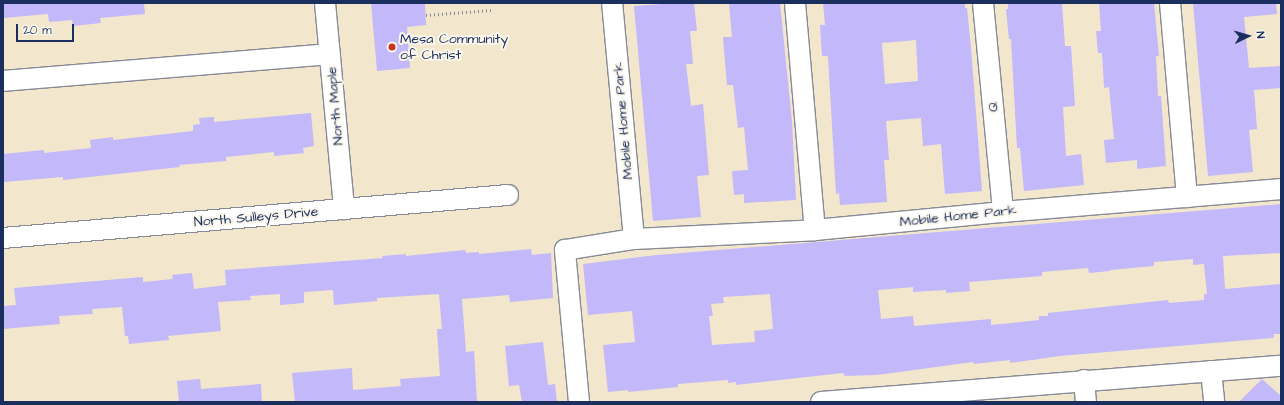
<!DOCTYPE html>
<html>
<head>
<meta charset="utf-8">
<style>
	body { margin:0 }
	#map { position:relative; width:1284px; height:405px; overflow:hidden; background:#f2e6cc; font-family:"Architects Daughter",sans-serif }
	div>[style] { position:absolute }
	.building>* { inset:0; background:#c2b8fa }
	.path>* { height:2.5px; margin-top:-1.25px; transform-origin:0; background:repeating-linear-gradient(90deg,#868a95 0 1px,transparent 0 4px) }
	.roads { filter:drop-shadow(1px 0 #868a95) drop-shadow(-1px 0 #868a95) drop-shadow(0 1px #868a95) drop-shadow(0 -1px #868a95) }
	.minor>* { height:20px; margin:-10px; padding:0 10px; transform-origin:10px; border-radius:10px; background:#fff }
	.dots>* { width:11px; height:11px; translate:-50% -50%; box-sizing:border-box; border:2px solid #fbf7ec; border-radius:50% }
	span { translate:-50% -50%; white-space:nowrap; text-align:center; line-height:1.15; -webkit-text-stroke:4px #fbf7ec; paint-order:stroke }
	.poi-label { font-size:14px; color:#1b2f5e }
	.left { translate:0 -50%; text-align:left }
	.street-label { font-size:14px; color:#1b2f5e }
	.frame { position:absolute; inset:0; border:4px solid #1b2f5e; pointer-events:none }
	.north { position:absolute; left:1228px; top:16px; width:40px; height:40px; -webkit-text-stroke:3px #fbf7ec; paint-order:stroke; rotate:85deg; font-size:11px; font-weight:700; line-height:16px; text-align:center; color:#1b2f5e }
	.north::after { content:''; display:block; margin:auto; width:14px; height:18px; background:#1b2f5e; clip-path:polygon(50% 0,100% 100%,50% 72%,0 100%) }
	.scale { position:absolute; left:16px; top:24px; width:58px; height:18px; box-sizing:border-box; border:2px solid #1b2f5e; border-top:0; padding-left:5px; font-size:12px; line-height:14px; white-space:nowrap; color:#1b2f5e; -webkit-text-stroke:3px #fbf7ec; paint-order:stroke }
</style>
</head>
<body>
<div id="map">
	<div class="building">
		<div style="clip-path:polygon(3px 3px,144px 3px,145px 14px,100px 18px,101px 23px,73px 26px,72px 20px,49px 22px,48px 14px,3px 18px)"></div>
		<div style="clip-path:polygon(371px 3px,425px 4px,426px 25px,407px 27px,410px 68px,377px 71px)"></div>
		<div style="clip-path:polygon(675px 3px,694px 3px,697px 31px,690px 31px,693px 64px,686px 64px,691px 106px,703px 104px,709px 175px,697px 176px,701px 217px,653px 221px,634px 6px)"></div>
		<div style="clip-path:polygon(729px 3px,780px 3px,792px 122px,796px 200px,744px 203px,744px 194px,734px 195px,732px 171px,748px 170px,744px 127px,738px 128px,733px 85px,727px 85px,723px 37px,732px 37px)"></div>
		<div style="clip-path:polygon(evenodd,823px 3px,965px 3px,965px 8px,967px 8px,971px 48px,982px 191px,945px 194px,941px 144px,923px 146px,921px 118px,886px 121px,889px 160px,884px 160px,887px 202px,840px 205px,839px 193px,836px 194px,828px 56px,822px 56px,820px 25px,825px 25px,823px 3px,916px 40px,918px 81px,885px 84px,882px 43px,916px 40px)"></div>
		<div style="clip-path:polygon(1008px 3px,1062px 3px,1065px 46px,1071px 46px,1075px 106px,1063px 107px,1066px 156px,1081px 154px,1084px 185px,1024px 191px,1020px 148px,1017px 148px,1011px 39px,1009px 39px,1006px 9px,1008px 9px)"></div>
		<div style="clip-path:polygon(1099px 3px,1154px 3px,1159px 56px,1156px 56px,1158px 96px,1161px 96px,1166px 166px,1137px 169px,1137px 160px,1106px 163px,1104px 140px,1114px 139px,1109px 87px,1104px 88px,1102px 53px,1098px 53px,1096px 31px,1101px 31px)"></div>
		<div style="clip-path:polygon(1193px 3px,1276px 3px,1277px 14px,1244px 17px,1249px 68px,1281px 66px,1281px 88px,1254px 90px,1257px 129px,1249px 130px,1253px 172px,1208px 176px)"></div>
		<div style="clip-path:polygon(311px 113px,314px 146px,303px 148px,304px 153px,274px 156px,274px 152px,226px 157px,226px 161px,179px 165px,180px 167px,63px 180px,63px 177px,3px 182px,3px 154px,44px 150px,44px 153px,91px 148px,90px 140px,113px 137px,113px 140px,193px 131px,193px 125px,200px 124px,199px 118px,214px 117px,214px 122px)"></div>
		<div style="clip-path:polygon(evenodd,1281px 204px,1281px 253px,1223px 256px,1225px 289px,1280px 284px,1281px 334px,1274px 334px,1274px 337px,1272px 338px,1060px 356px,1010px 363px,1010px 360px,974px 364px,973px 362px,877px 375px,845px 376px,843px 373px,736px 385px,736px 382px,728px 383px,728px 380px,678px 384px,678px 387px,628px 392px,628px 390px,608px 392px,603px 345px,635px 342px,632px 311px,588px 315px,583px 264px,657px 255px,1281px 204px,1193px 259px,1193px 265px,1204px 264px,1207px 294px,1204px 294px,1204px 300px,1169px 303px,1168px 300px,1048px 313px,1048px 316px,1039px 316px,1039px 320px,991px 325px,991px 319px,914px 326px,913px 316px,881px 319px,878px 290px,913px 287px,913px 292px,946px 290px,946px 293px,970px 291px,969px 282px,1042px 276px,1042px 272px,1088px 268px,1089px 273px,1110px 271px,1110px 270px,1154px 266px,1154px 262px,1193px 259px,1281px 204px,770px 294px,773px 329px,754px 331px,755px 342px,712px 345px,709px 316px,713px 316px,711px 304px,724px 303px,723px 297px,770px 294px)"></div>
		<div style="clip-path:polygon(531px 249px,532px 255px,551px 253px,553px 298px,510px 302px,509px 295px,462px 299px,466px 352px,474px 351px,477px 402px,295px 402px,292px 373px,352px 368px,353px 390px,401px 386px,400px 379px,440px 376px,437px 329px,442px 329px,439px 294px,377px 298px,377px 301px,334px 305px,333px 290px,304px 292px,304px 303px,280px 305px,280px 294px,250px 296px,251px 300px,218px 302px,221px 331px,168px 336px,169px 340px,129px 344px,128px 336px,125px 336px,122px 307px,92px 309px,93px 314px,59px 316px,60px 324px,3px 329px,3px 306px,16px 305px,14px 288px,143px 277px,143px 282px,173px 279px,172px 275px,192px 273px,194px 289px,226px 285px,225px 270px,383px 258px,382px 256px,406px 254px,406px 256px,465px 250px,466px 253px,479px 252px,479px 254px)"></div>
		<div style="clip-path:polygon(543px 342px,548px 385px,555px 384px,557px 402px,522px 402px,519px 385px,509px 386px,505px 346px)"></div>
		<div style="clip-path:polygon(200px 379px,201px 389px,261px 384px,262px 402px,179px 402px,177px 381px)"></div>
		<div style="clip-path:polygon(1262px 379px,1281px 396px,1281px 402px,1239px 402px)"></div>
	</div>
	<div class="path">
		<div style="left:426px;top:15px;width:66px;rotate:-4.3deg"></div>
	</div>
	<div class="roads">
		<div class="minor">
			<div style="left:325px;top:3px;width:207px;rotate:84.7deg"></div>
			<div style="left:795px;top:3px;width:228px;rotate:85deg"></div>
			<div style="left:983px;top:3px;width:210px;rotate:84.5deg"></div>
			<div style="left:1170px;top:3px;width:195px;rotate:85deg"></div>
			<div style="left:3px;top:81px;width:328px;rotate:-4.7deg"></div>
			<div style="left:3px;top:238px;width:507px;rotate:-4.87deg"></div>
			<div style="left:634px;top:239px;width:181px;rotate:-2.8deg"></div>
			<div style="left:815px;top:230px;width:189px;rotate:-5.5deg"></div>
			<div style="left:1003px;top:212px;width:279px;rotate:-4.7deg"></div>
			<div style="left:1211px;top:371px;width:31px;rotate:84deg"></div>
			<div style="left:1084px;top:380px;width:22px;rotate:85deg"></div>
			<div style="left:579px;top:402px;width:153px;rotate:-95.3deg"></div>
			<div style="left:565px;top:250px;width:70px;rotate:-9.1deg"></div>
			<div style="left:634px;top:239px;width:237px;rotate:-95.3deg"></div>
			<div style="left:821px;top:402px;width:461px;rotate:-4.5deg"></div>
		</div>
	</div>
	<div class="dots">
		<div style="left:392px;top:47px;background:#c8321e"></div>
	</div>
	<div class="poi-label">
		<span class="left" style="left:400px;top:47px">Mesa Community<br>of Christ</span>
	</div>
	<div class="street-label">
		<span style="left:335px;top:106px;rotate:-95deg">North Maple</span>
		<span style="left:993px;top:107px;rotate:-96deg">Q</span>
		<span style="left:623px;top:121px;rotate:-95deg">Mobile Home Park</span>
		<span style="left:958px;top:216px;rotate:-6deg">Mobile Home Park</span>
		<span style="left:256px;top:217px;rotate:-5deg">North Sulleys Drive</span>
	</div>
	<div class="frame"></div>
	<div class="north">N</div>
	<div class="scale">20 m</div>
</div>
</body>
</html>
